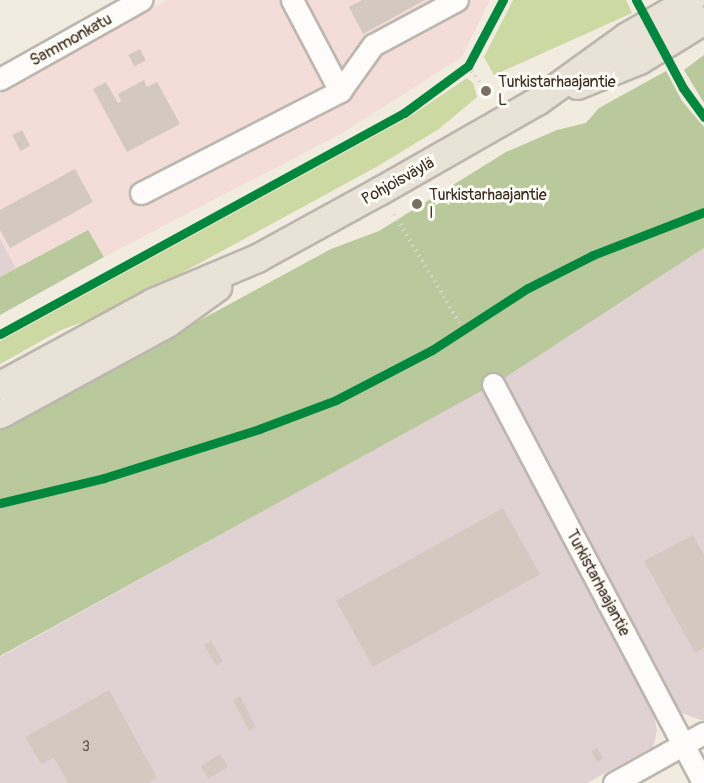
<!DOCTYPE html>
<html>
<head>
<meta charset="utf-8">
<style>
	body { margin:0 }
	#map { position:relative; width:704px; height:783px; overflow:hidden; background:#f1ebe0; font-family:Pangolin,sans-serif }
	div>[style] { position:absolute }
	.built>* { inset:0; background:#f4dcd9 }
	.industrial>* { inset:0; background:#e0d2d3 }
	.green>* { inset:0; background:#cdd9a2 }
	.forest>* { inset:0; background:#b9c99b }
	.building>* { inset:0; background:#d4c9c0; transform-origin:0 0 }
	.path>* { height:4px; margin-top:-2px; transform-origin:0; background:repeating-linear-gradient(90deg,#d7d5d2 0 1.5px,transparent 0 6px) }
	.roads { filter:drop-shadow(2px 0 #bcb6ae) drop-shadow(-2px 0 #bcb6ae) drop-shadow(0 2px #bcb6ae) drop-shadow(0 -2px #bcb6ae) }
	.minor>* { height:21px; margin:-10.5px; padding:0 10.5px; transform-origin:10.5px; border-radius:10.5px; background:#fdfcfa }
	.major>* { height:27px; margin:-13.5px; padding:0 13.5px; transform-origin:13.5px; border-radius:13.5px; background:#e8e2d7 }
	.cycleway>* { height:9px; margin:-4.5px; padding:0 4.5px; transform-origin:4.5px; border-radius:4.5px; background:#00873e }
	.dots>* { width:16px; height:16px; translate:-50% -50%; box-sizing:border-box; border:3px solid #fdfcf7; border-radius:50% }
	span { translate:-50% -50%; white-space:nowrap; text-align:center; line-height:1.15; -webkit-text-stroke:6px #fdfcf7; paint-order:stroke }
	.number-label { font-size:14px; color:#615246 }
	.number-label span { -webkit-text-stroke-width:0 }
	.street-label { font-size:16px; color:#3b2a1e }
	.poi-label { font-size:16px; color:#3b2a1e }
	.left { translate:0 -50%; text-align:left }
</style>
</head>
<body>
<div id="map">
	<div class="built">
		<div style="clip-path:polygon(168px 0,490px 0,462px 57px,344px 132px,104px 257px,87px 230px,16px 268px,0 239px,0 94px)"></div>
	</div>
	<div class="industrial">
		<div style="clip-path:polygon(0 239px,16px 268px,0 277px)"></div>
		<div style="clip-path:polygon(704px 248px,704px 721px,676px 711px,503px 379px)"></div>
		<div style="clip-path:polygon(483px 389px,654px 715px,657px 731px,653px 747px,587px 783px,0 783px,0 657px)"></div>
	</div>
	<div class="green">
		<div style="clip-path:polygon(513px 0,626px 0,632px 13px,494px 75px,484px 57px)"></div>
		<div style="clip-path:polygon(467px 78px,473px 83px,477px 97px,439px 129px,378px 166px,108px 313px,61px 330px,0 364px,0 341px,409px 117px)"></div>
	</div>
	<div class="forest">
		<div style="clip-path:polygon(704px 55px,704px 103px,684px 70px)"></div>
		<div style="clip-path:polygon(666px 71px,682px 101px,704px 127px,704px 248px,503px 379px,0 656px,0 429px,331px 249px,379px 231px,506px 152px,557px 130px,586px 123px,599px 108px)"></div>
		<div style="clip-path:polygon(88px 230px,104px 257px,0 315px,0 277px)"></div>
	</div>
	<div class="building">
		<div style="clip-path:polygon(362px 0,425px 0,363px 34px,349px 7px)"></div>
		<div style="left:140px;top:49px;width:13px;height:13px;rotate:63deg"></div>
		<div style="clip-path:polygon(144px 80px,147px 87px,157px 82px,180px 124px,127px 152px,93px 89px,106px 82px,118px 103px,121px 101px,118px 94px)"></div>
		<div style="left:22px;top:130px;width:18px;height:11px;rotate:63deg"></div>
		<div style="clip-path:polygon(75px 169px,93px 202px,10px 248px,0 230px,0 210px)"></div>
		<div style="left:503px;top:508px;width:76px;height:191px;rotate:61deg"></div>
		<div style="clip-path:polygon(693px 535px,704px 555px,704px 648px,695px 653px,644px 561px)"></div>
		<div style="left:211px;top:641px;width:24px;height:8px;rotate:60deg"></div>
		<div style="clip-path:polygon(109px 690px,157px 778px,148px 783px,68px 783px,54px 758px,41px 764px,25px 737px)"></div>
		<div style="left:240px;top:696px;width:35px;height:8px;rotate:63deg"></div>
		<div style="left:597px;top:748px;width:12px;height:7px;rotate:59deg"></div>
		<div style="left:220px;top:754px;width:15px;height:23px;rotate:58deg"></div>
	</div>
	<div class="path">
		<div style="left:468px;top:66px;width:31px;rotate:54deg"></div>
		<div style="left:394px;top:214px;width:134px;rotate:59deg"></div>
	</div>
	<div class="roads">
		<div class="minor">
			<div style="left:0;top:79px;width:162px;rotate:-29.3deg"></div>
			<div style="left:340px;top:91px;width:57px;rotate:-54.3deg"></div>
			<div style="left:373px;top:45px;width:95px;rotate:-28.2deg"></div>
			<div style="left:141px;top:193px;width:224px;rotate:-27.1deg"></div>
			<div style="left:340px;top:91px;width:103px;rotate:-117.8deg"></div>
			<div style="left:493px;top:384px;width:451px;rotate:62.2deg"></div>
			<div style="left:614px;top:783px;width:103px;rotate:-29.1deg"></div>
		</div>
		<div class="major">
			<div style="left:577px;top:85px;width:67px;rotate:-22deg"></div>
			<div style="left:639px;top:60px;width:76px;rotate:-31.6deg"></div>
			<div style="left:0;top:385px;width:174px;rotate:-28.5deg"></div>
			<div style="left:153px;top:302px;width:113px;rotate:-22.9deg"></div>
			<div style="left:257px;top:258px;width:139px;rotate:-28.8deg"></div>
			<div style="left:379px;top:191px;width:182px;rotate:-29.7deg"></div>
			<div style="left:537px;top:101px;width:111px;rotate:-35.8deg"></div>
			<div style="left:627px;top:36px;width:73px;rotate:-29.7deg"></div>
			<div style="left:0;top:414px;width:190px;rotate:-28.6deg"></div>
			<div style="left:167px;top:323px;width:62px;rotate:-35.8deg"></div>
		</div>
	</div>
	<div class="cycleway">
		<div style="left:636px;top:0;width:100px;rotate:61.9deg"></div>
		<div style="left:683px;top:88px;width:36px;rotate:54deg"></div>
		<div style="left:0;top:334px;width:460px;rotate:-28.7deg"></div>
		<div style="left:404px;top:113px;width:79px;rotate:-36.3deg"></div>
		<div style="left:468px;top:66px;width:75px;rotate:-62.1deg"></div>
		<div style="left:0;top:503px;width:107px;rotate:-13.5deg"></div>
		<div style="left:104px;top:478px;width:163px;rotate:-17.5deg"></div>
		<div style="left:259px;top:429px;width:82px;rotate:-20.6deg"></div>
		<div style="left:336px;top:400px;width:108px;rotate:-27.5deg"></div>
		<div style="left:432px;top:350px;width:114px;rotate:-32.9deg"></div>
		<div style="left:528px;top:288px;width:73px;rotate:-26.9deg"></div>
		<div style="left:593px;top:255px;width:119px;rotate:-21.2deg"></div>
	</div>
	<div class="dots">
		<div style="left:486px;top:91px;background:#7b6e62"></div>
		<div style="left:417px;top:204px;background:#7b6e62"></div>
	</div>
	<div class="number-label">
		<span style="left:86px;top:747px">3</span>
	</div>
	<div class="street-label">
		<span style="left:71px;top:40px;rotate:-29deg">Sammonkatu</span>
		<span style="left:398px;top:181px;rotate:-29deg">Pohjoisväylä</span>
		<span style="left:598px;top:583px;rotate:62deg">Turkistarhaajantie</span>
	</div>
	<div class="poi-label">
		<span class="left" style="left:498px;top:91px">Turkistarhaajantie<br>L</span>
		<span class="left" style="left:429px;top:204px">Turkistarhaajantie<br>I</span>
	</div>
</div>
</body>
</html>
